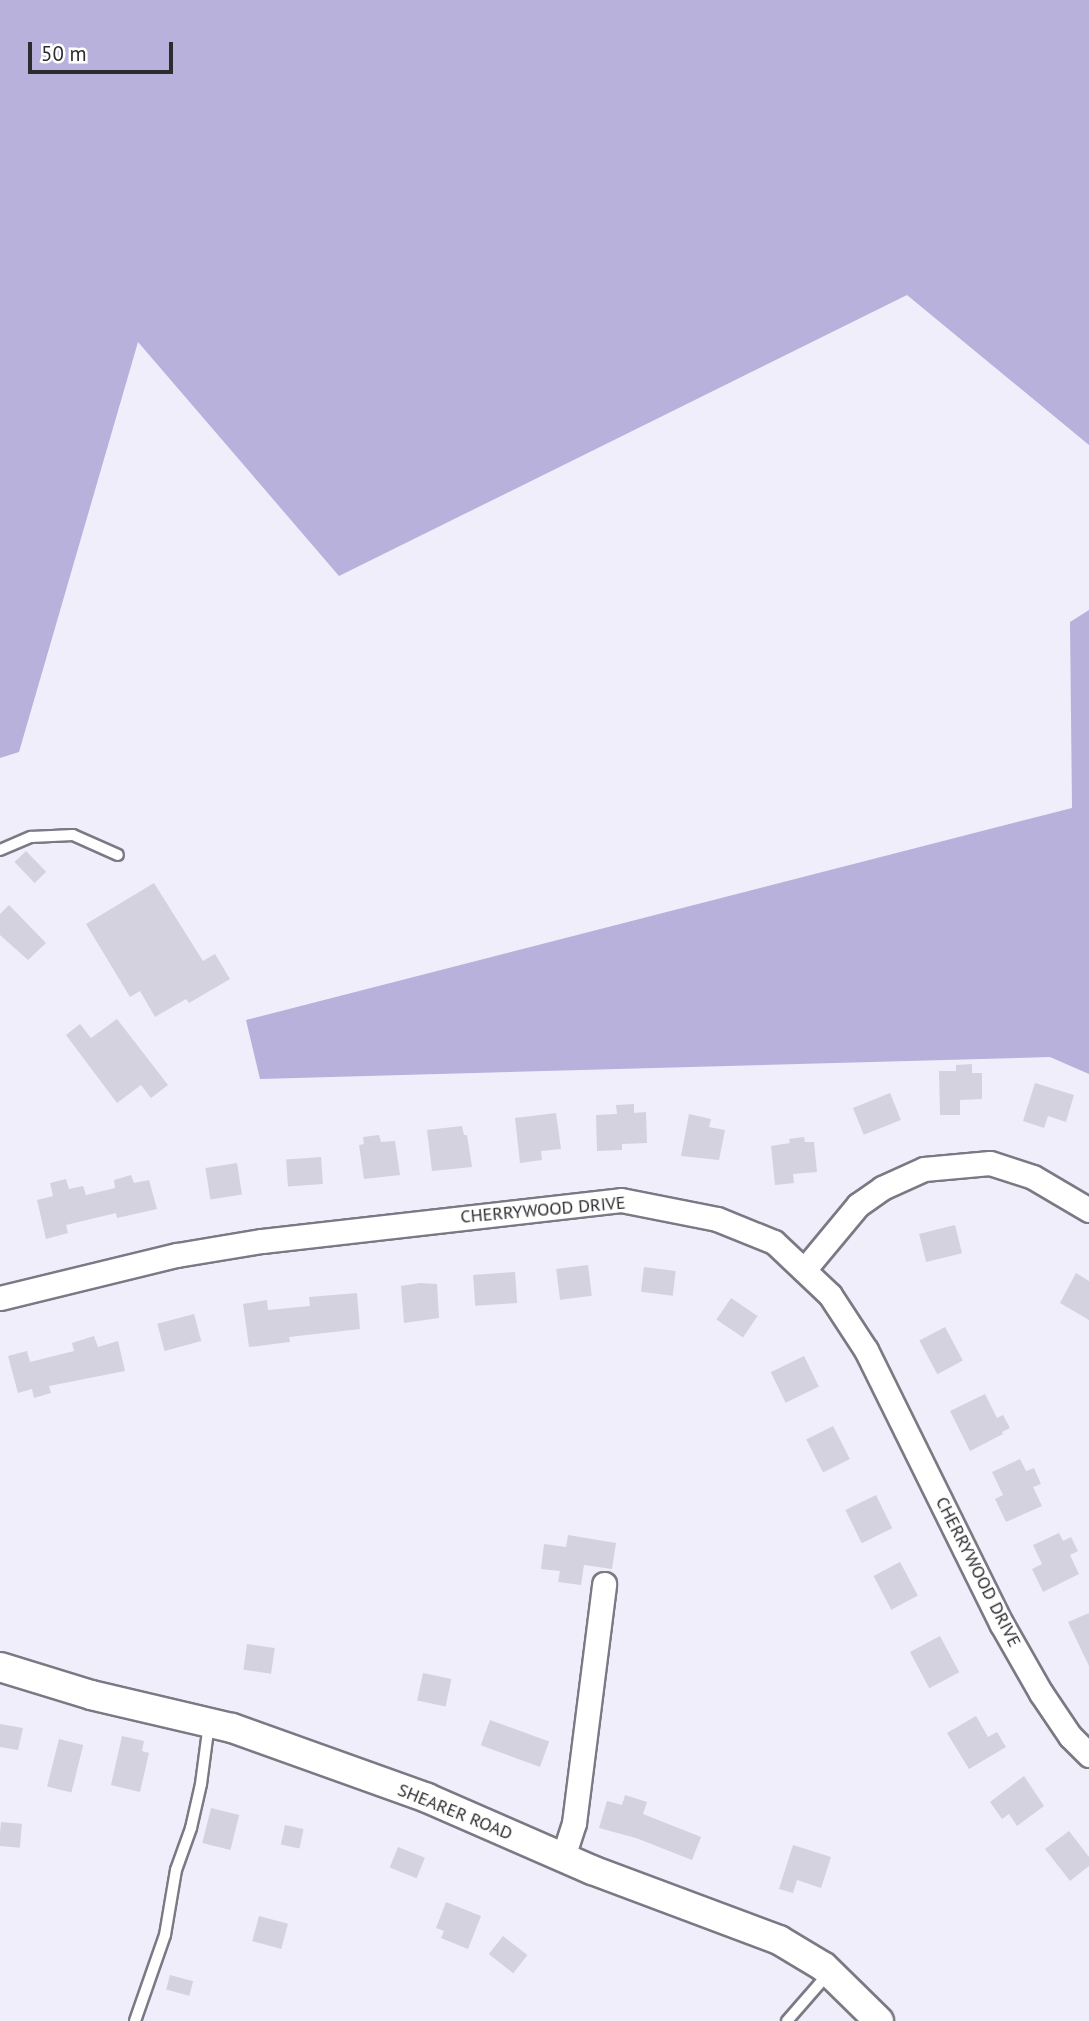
<!DOCTYPE html>
<html>
<head>
<meta charset="utf-8">
<style>
	body { margin:0 }
	#map { position:relative; width:1089px; height:2021px; overflow:hidden; background:#f0eefb; font-family:"PT Sans",sans-serif }
	div>[style] { position:absolute }
	.forest>* { inset:0; background:#b7b1db }
	.building>* { inset:0; background:#d3d2de; transform-origin:0 0 }
	.roads { filter:drop-shadow(2px 0 #7b7984) drop-shadow(-2px 0 #7b7984) drop-shadow(0 2px #7b7984) drop-shadow(0 -2px #7b7984) }
	.service>* { height:10px; margin:-5px; padding:0 5px; transform-origin:5px; border-radius:5px; background:#fff }
	.minor>* { height:23px; margin:-11.5px; padding:0 11.5px; transform-origin:11.5px; border-radius:11.5px; background:#fff }
	.tertiary>* { height:28px; margin:-14px; padding:0 14px; transform-origin:14px; border-radius:14px; background:#fff }
	span { translate:-50% -50%; white-space:nowrap; text-align:center; line-height:1.15; -webkit-text-stroke:5px #fff; paint-order:stroke }
	.street-label { font-size:18px; color:#2c2c30 }
	.scale { position:absolute; left:28px; top:42px; width:145px; height:32px; box-sizing:border-box; border:4px solid #2c2c30; border-top:0; padding-left:9px; font-size:21px; line-height:24px; white-space:nowrap; color:#2c2c30; -webkit-text-stroke:5px #fff; paint-order:stroke }
</style>
</head>
<body>
<div id="map">
	<div class="forest">
		<div style="clip-path:polygon(0 0,1089px 0,1089px 445px,907px 295px,339px 576px,138px 342px,19px 752px,0 758px)"></div>
		<div style="clip-path:polygon(1089px 610px,1089px 1074px,1050px 1057px,260px 1079px,246px 1020px,1072px 808px,1070px 622px)"></div>
	</div>
	<div class="building">
		<div style="left:26px;top:851px;width:29px;height:16px;rotate:46deg"></div>
		<div style="clip-path:polygon(154px 883px,203px 961px,215px 954px,230px 979px,189px 1003px,186px 999px,155px 1017px,140px 991px,130px 997px,86px 924px)"></div>
		<div style="clip-path:polygon(9px 905px,46px 943px,28px 960px,0 935px,0 914px)"></div>
		<div style="clip-path:polygon(117px 1019px,168px 1085px,151px 1098px,141px 1085px,117px 1103px,66px 1035px,80px 1024px,91px 1038px)"></div>
		<div style="clip-path:polygon(972px 1064px,972px 1073px,982px 1073px,982px 1099px,960px 1100px,960px 1115px,940px 1115px,939px 1071px,956px 1071px,956px 1065px)"></div>
		<div style="clip-path:polygon(1035px 1083px,1074px 1095px,1066px 1122px,1048px 1116px,1044px 1128px,1023px 1121px)"></div>
		<div style="left:890px;top:1093px;width:29px;height:40px;rotate:68deg"></div>
		<div style="clip-path:polygon(634px 1104px,634px 1113px,646px 1112px,647px 1143px,622px 1144px,622px 1150px,597px 1151px,596px 1115px,617px 1114px,616px 1105px)"></div>
		<div style="clip-path:polygon(556px 1113px,561px 1149px,541px 1151px,542px 1160px,520px 1163px,515px 1118px)"></div>
		<div style="clip-path:polygon(689px 1114px,711px 1119px,709px 1127px,725px 1130px,719px 1160px,681px 1156px)"></div>
		<div style="clip-path:polygon(462px 1126px,464px 1135px,467px 1135px,472px 1167px,432px 1171px,427px 1130px)"></div>
		<div style="clip-path:polygon(379px 1135px,381px 1142px,395px 1141px,400px 1175px,364px 1179px,359px 1145px,364px 1144px,363px 1137px)"></div>
		<div style="clip-path:polygon(804px 1137px,805px 1142px,814px 1142px,817px 1172px,793px 1174px,794px 1183px,775px 1185px,771px 1146px,790px 1143px,789px 1139px)"></div>
		<div style="left:321px;top:1157px;width:27px;height:35px;rotate:86deg"></div>
		<div style="left:237px;top:1163px;width:32px;height:32px;rotate:81deg"></div>
		<div style="clip-path:polygon(131px 1175px,134px 1183px,149px 1180px,157px 1209px,117px 1218px,116px 1213px,66px 1225px,68px 1233px,46px 1239px,37px 1200px,53px 1196px,50px 1183px,66px 1179px,69px 1189px,83px 1186px,86px 1195px,115px 1188px,114px 1180px)"></div>
		<div style="left:955px;top:1225px;width:29px;height:37px;rotate:76deg"></div>
		<div style="left:588px;top:1265px;width:31px;height:32px;rotate:83deg"></div>
		<div style="left:644px;top:1267px;width:32px;height:25px;rotate:7deg"></div>
		<div style="left:515px;top:1272px;width:31px;height:42px;rotate:86deg"></div>
		<div style="clip-path:polygon(1076px 1273px,1089px 1281px,1089px 1320px,1060px 1303px)"></div>
		<div style="clip-path:polygon(420px 1283px,437px 1284px,439px 1318px,404px 1323px,401px 1286px)"></div>
		<div style="clip-path:polygon(357px 1293px,360px 1329px,289px 1337px,290px 1342px,249px 1347px,243px 1304px,267px 1300px,268px 1310px,310px 1306px,309px 1297px)"></div>
		<div style="left:731px;top:1298px;width:32px;height:26px;rotate:34deg"></div>
		<div style="left:194px;top:1314px;width:28px;height:38px;rotate:75deg"></div>
		<div style="left:945px;top:1327px;width:38px;height:29px;rotate:62deg"></div>
		<div style="clip-path:polygon(94px 1336px,98px 1347px,118px 1341px,125px 1371px,49px 1386px,51px 1393px,34px 1398px,32px 1389px,18px 1393px,8px 1356px,27px 1351px,30px 1362px,74px 1351px,72px 1343px)"></div>
		<div style="left:804px;top:1356px;width:34px;height:37px;rotate:64deg"></div>
		<div style="clip-path:polygon(985px 1394px,997px 1418px,1003px 1415px,1010px 1428px,1002px 1432px,1003px 1434px,970px 1451px,950px 1411px)"></div>
		<div style="left:833px;top:1426px;width:37px;height:30px;rotate:63deg"></div>
		<div style="clip-path:polygon(1020px 1459px,1026px 1471px,1034px 1468px,1041px 1484px,1033px 1487px,1042px 1506px,1006px 1522px,995px 1499px,1003px 1495px,992px 1472px)"></div>
		<div style="left:876px;top:1495px;width:37px;height:34px;rotate:64deg"></div>
		<div style="clip-path:polygon(1059px 1533px,1063px 1541px,1071px 1537px,1078px 1551px,1070px 1555px,1079px 1574px,1043px 1592px,1032px 1569px,1042px 1564px,1033px 1545px)"></div>
		<div style="clip-path:polygon(568px 1535px,616px 1543px,612px 1569px,584px 1565px,581px 1585px,558px 1582px,560px 1571px,541px 1569px,544px 1544px,566px 1547px)"></div>
		<div style="left:900px;top:1562px;width:38px;height:30px;rotate:62deg"></div>
		<div style="clip-path:polygon(1089px 1613px,1089px 1666px,1068px 1622px)"></div>
		<div style="left:940px;top:1636px;width:41px;height:34px;rotate:62deg"></div>
		<div style="left:247px;top:1644px;width:28px;height:26px;rotate:8deg"></div>
		<div style="left:423px;top:1673px;width:29px;height:28px;rotate:12deg"></div>
		<div style="clip-path:polygon(976px 1716px,988px 1737px,997px 1732px,1006px 1747px,969px 1769px,947px 1733px)"></div>
		<div style="left:490px;top:1720px;width:63px;height:27px;rotate:20deg"></div>
		<div style="clip-path:polygon(0 1724px,23px 1728px,18px 1750px,0 1747px)"></div>
		<div style="clip-path:polygon(122px 1736px,144px 1741px,142px 1751px,149px 1753px,140px 1792px,111px 1785px)"></div>
		<div style="left:59px;top:1739px;width:25px;height:49px;rotate:14deg"></div>
		<div style="clip-path:polygon(1024px 1776px,1044px 1806px,1017px 1826px,1009px 1814px,1002px 1819px,990px 1802px)"></div>
		<div style="clip-path:polygon(625px 1795px,647px 1802px,643px 1814px,701px 1837px,692px 1860px,636px 1838px,599px 1828px,607px 1801px,622px 1805px)"></div>
		<div style="left:211px;top:1808px;width:29px;height:36px;rotate:14deg"></div>
		<div style="left:1px;top:1822px;width:21px;height:24px;rotate:5deg"></div>
		<div style="left:285px;top:1825px;width:19px;height:20px;rotate:12deg"></div>
		<div style="clip-path:polygon(1069px 1831px,1089px 1857px,1089px 1866px,1070px 1881px,1045px 1849px)"></div>
		<div style="clip-path:polygon(793px 1845px,831px 1857px,821px 1888px,797px 1880px,793px 1893px,779px 1889px)"></div>
		<div style="left:398px;top:1847px;width:29px;height:22px;rotate:22deg"></div>
		<div style="clip-path:polygon(446px 1902px,481px 1916px,468px 1949px,441px 1938px,444px 1931px,436px 1928px)"></div>
		<div style="left:259px;top:1916px;width:30px;height:26px;rotate:15deg"></div>
		<div style="left:503px;top:1936px;width:31px;height:23px;rotate:38deg"></div>
		<div style="left:170px;top:1975px;width:24px;height:15px;rotate:15deg"></div>
	</div>
	<div class="roads">
		<div class="service">
			<div style="left:0;top:850px;width:34px;rotate:-23deg"></div>
			<div style="left:31px;top:837px;width:42px;rotate:-2.7deg"></div>
			<div style="left:73px;top:835px;width:49px;rotate:24deg"></div>
			<div style="left:135px;top:2021px;width:91px;rotate:-70.8deg"></div>
			<div style="left:165px;top:1935px;width:66px;rotate:-80.4deg"></div>
			<div style="left:176px;top:1870px;width:45px;rotate:-70.3deg"></div>
			<div style="left:191px;top:1828px;width:45px;rotate:-77.2deg"></div>
			<div style="left:201px;top:1784px;width:62px;rotate:-82.5deg"></div>
			<div style="left:787px;top:2021px;width:62px;rotate:-48.9deg"></div>
		</div>
		<div class="minor">
			<div style="left:804px;top:1270px;width:85px;rotate:-50.3deg"></div>
			<div style="left:858px;top:1205px;width:29px;rotate:-35deg"></div>
			<div style="left:882px;top:1188px;width:46px;rotate:-24.3deg"></div>
			<div style="left:924px;top:1169px;width:66px;rotate:-5.2deg"></div>
			<div style="left:990px;top:1163px;width:45px;rotate:18deg"></div>
			<div style="left:1033px;top:1177px;width:65px;rotate:30.5deg"></div>
			<div style="left:0;top:1298px;width:182px;rotate:-13.7deg"></div>
			<div style="left:177px;top:1255px;width:86px;rotate:-9.4deg"></div>
			<div style="left:262px;top:1241px;width:361px;rotate:-6.5deg"></div>
			<div style="left:621px;top:1200px;width:98px;rotate:11.2deg"></div>
			<div style="left:717px;top:1219px;width:61px;rotate:22deg"></div>
			<div style="left:774px;top:1242px;width:77px;rotate:43.4deg"></div>
			<div style="left:830px;top:1295px;width:66px;rotate:56.8deg"></div>
			<div style="left:866px;top:1350px;width:305px;rotate:63.7deg"></div>
			<div style="left:1001px;top:1623px;width:81px;rotate:60.3deg"></div>
			<div style="left:1041px;top:1693px;width:52px;rotate:56deg"></div>
			<div style="left:1070px;top:1736px;width:27px;rotate:45deg"></div>
			<div style="left:563px;top:1857px;width:36px;rotate:-72deg"></div>
			<div style="left:574px;top:1823px;width:241px;rotate:-82.8deg"></div>
		</div>
		<div class="tertiary">
			<div style="left:0;top:1667px;width:95px;rotate:17.1deg"></div>
			<div style="left:91px;top:1695px;width:145px;rotate:13.2deg"></div>
			<div style="left:232px;top:1728px;width:207px;rotate:19.7deg"></div>
			<div style="left:427px;top:1798px;width:180px;rotate:23.6deg"></div>
			<div style="left:592px;top:1870px;width:200px;rotate:20.5deg"></div>
			<div style="left:779px;top:1940px;width:52px;rotate:31deg"></div>
			<div style="left:824px;top:1967px;width:77px;rotate:44.5deg"></div>
		</div>
	</div>
	<div class="street-label">
		<span style="left:543px;top:1210px;rotate:-5deg">CHERRYWOOD DRIVE</span>
		<span style="left:978px;top:1572px;rotate:63deg">CHERRYWOOD DRIVE</span>
		<span style="left:455px;top:1812px;rotate:22deg">SHEARER ROAD</span>
	</div>
	<div class="scale">50 m</div>
</div>
</body>
</html>
